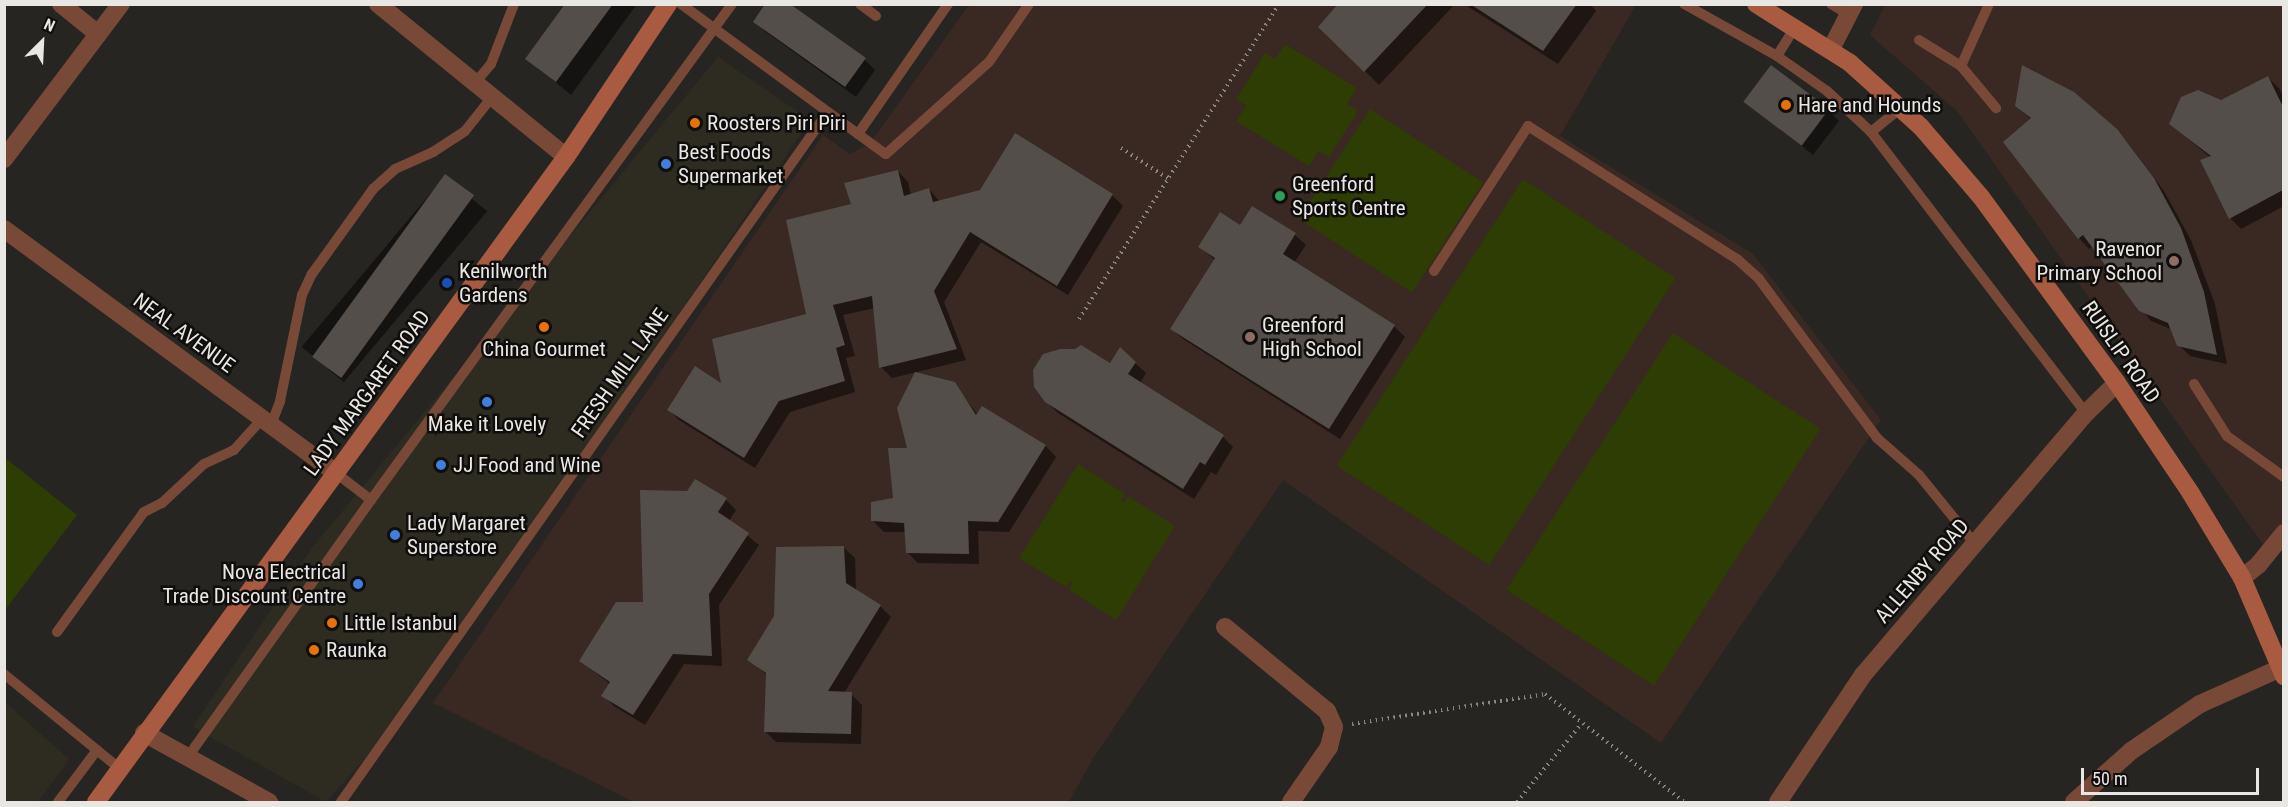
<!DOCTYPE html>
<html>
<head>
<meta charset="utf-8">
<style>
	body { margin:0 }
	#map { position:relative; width:2288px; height:807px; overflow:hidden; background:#272521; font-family:"Roboto Condensed",sans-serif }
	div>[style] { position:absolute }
	.built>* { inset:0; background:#2e2c21 }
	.education>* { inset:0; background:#3a2822 }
	.green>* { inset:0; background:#2d3d03; transform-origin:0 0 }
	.shadow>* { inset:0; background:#0007; transform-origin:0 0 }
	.building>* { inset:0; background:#534e4a; transform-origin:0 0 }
	.path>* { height:4px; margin-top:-2px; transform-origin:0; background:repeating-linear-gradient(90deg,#888783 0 1.5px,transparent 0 6px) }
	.lane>* { height:10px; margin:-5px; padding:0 5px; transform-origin:5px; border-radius:5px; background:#794938 }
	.street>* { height:18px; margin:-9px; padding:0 9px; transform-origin:9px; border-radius:9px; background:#794938 }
	.secondary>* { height:18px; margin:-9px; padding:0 9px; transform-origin:9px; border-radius:9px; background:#a85b40 }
	.dots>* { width:16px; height:16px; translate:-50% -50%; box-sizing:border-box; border:3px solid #0f0e0c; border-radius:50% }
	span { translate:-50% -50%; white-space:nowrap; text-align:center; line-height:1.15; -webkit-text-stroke:5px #0f0e0c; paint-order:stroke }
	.poi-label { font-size:21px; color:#e8e7e4 }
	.left { translate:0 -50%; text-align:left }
	.right { translate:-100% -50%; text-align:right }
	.street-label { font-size:21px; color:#e8e7e4 }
	.frame { position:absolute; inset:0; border:6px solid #e8e7e4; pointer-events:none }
	.north { position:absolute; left:12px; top:12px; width:60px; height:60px; -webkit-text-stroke:4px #0f0e0c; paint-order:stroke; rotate:24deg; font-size:16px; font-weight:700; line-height:24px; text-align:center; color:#e8e7e4 }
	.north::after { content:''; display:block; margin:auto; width:21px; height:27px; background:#e8e7e4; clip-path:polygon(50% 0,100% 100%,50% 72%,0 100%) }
	.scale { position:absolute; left:2081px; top:768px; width:178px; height:27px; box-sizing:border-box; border:3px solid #e8e7e4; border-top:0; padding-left:8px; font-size:18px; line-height:21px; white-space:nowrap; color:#e8e7e4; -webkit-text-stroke:4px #0f0e0c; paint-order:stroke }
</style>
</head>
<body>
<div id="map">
	<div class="built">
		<div style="clip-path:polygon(718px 57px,810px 120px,421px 697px,326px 802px,193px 727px,312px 548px)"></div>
		<div style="clip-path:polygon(5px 702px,69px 759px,38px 802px,5px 802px)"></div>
	</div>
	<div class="education">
		<div style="clip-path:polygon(969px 5px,1636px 5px,1560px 136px,1753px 254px,1881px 420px,1661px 743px,1283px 480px,1092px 760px,1069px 802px,634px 802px,433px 703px,823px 135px,850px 154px,870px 143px)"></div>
		<div style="clip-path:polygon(1885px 5px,2283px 5px,2284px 526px,2266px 549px,1957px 111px,1870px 35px)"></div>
	</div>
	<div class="green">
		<div style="clip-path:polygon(1285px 44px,1357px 88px,1347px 104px,1358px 111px,1329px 157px,1318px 151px,1309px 166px,1236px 121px,1246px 106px,1236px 99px,1265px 53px,1275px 59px)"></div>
		<div style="left:1370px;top:109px;width:135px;height:131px;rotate:33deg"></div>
		<div style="left:1523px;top:179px;width:182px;height:342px;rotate:33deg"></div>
		<div style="left:1673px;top:333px;width:176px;height:306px;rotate:33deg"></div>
		<div style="clip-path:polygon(4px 457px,77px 515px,5px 610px,4px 610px)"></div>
		<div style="clip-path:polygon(1078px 464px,1125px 494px,1121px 501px,1124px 503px,1128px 496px,1175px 526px,1116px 620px,1069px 590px,1073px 582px,1071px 581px,1066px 587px,1019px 558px)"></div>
	</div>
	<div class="shadow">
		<div style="clip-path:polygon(567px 4px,637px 4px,571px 95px,527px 59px)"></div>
		<div style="clip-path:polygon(1340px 4px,1455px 4px,1379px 85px,1321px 27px)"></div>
		<div style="clip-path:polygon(1464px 4px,1590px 4px,1596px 11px,1558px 64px)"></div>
		<div style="clip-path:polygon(755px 22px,865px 60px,875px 70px,856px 97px,766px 32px)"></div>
		<div style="clip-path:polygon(2268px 78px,2279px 88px,2284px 98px,2284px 206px,2241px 229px,2230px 218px,2211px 158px,2171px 124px)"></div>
		<div style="clip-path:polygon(1745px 101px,1828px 110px,1839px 121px,1813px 155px)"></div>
		<div style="clip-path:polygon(2016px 106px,2116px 130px,2127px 142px,2164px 191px,2191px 240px,2215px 304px,2227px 364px,2190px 356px,2179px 345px,2173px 330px,2151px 321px,2093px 246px,2089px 249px,2079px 238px,2032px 120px)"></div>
		<div style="clip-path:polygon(898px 171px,908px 182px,911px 195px,929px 189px,940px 202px,1112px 195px,1123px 206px,1068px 295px,981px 242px,944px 302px,966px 360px,892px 378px,881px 367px,875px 308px,843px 315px,855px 356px,846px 358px,855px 392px,790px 412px,755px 468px,679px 420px,669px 410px,724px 386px,808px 315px,853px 205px)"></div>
		<div style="left:445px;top:176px;width:55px;height:223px;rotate:40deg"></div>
		<div style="clip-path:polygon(1240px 227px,1295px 235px,1306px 245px,1294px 263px,1394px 326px,1405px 337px,1340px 439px,1183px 339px,1172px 329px,1215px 260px,1200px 247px)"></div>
		<div style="clip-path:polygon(1135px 363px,1146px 373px,1140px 383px,1223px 437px,1233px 447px,1216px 475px,1211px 472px,1194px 499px,1058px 413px,1046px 401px,1110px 366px)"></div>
		<div style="clip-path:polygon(954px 384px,978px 415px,982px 408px,1046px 446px,1056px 457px,1009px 532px,978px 531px,979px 564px,918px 563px,907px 552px,906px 532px,884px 532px,873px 521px,894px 499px,908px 449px)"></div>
		<div style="clip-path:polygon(726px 500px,736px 510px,729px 521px,759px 545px,719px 605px,722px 666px,684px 664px,645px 725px,614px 706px,603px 695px,610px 684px,581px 661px,644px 604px)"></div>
		<div style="clip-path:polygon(844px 548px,855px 558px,856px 591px,880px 606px,891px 617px,844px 693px,851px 694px,862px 705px,861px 744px,776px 742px,765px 731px,768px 676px,749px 660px)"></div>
	</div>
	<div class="building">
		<div style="clip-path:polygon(565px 4px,613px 4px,556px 82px,525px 59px)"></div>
		<div style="clip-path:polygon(765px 4px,790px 4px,866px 58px,845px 87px,753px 22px)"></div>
		<div style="clip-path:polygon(1338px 4px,1428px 4px,1364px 72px,1318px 27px)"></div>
		<div style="clip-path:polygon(1470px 4px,1577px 4px,1543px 51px)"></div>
		<div style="left:1771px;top:65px;width:73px;height:46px;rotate:37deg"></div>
		<div style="clip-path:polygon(2022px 65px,2074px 92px,2117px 129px,2154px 178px,2181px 228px,2204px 292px,2217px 355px,2177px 346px,2168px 323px,2139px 311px,2083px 235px,2078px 239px,2003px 142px,2031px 118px,2015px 106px)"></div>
		<div style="clip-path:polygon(2268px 76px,2283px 107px,2283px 190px,2229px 219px,2200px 160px,2211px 156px,2169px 124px,2181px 97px,2198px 90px,2221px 100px)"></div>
		<div style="clip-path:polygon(1015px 133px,1113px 194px,1057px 286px,970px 232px,934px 291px,957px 349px,879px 368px,872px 296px,833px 305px,845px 345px,836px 348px,845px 381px,779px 401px,744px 458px,667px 410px,695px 366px,721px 383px,712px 339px,806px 314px,786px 220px,851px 204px,844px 183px,898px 170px,904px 196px,929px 188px,933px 202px,980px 190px)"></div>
		<div style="left:445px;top:174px;width:36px;height:226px;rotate:36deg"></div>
		<div style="clip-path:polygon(1252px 206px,1296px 233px,1283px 254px,1395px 325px,1329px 429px,1170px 329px,1215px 258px,1198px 247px,1220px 212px,1240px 225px)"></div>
		<div style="clip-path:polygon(1081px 345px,1110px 363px,1120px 347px,1136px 362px,1128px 374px,1224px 435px,1205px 465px,1200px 462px,1183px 489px,1045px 402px,1034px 387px,1033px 370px,1043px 354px,1060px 349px,1075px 349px)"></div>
		<div style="clip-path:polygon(915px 372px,955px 382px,976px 415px,982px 406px,1046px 445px,998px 522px,968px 521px,969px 554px,906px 553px,904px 523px,871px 521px,871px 502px,893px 498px,888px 448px,907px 448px,897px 408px)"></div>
		<div style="clip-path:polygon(695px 479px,727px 498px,718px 512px,749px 533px,709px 594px,712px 656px,673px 654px,633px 715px,601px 696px,610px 682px,579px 661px,616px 602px,643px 602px,640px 490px,687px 491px)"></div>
		<div style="clip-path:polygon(844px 546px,846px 583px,881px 605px,828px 691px,852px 692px,851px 734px,764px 732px,766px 673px,747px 660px,774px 616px,776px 547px)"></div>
	</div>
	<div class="path">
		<div style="left:1121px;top:148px;width:57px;rotate:32.9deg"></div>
		<div style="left:1079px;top:319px;width:373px;rotate:-57.6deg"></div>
		<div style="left:1352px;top:724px;width:195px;rotate:-8.8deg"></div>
		<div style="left:1545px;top:694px;width:176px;rotate:37.8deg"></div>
		<div style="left:1517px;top:802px;width:102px;rotate:-50.6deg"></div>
	</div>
	<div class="lane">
		<div style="left:681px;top:4px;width:220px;rotate:36.3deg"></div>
		<div style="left:858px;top:134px;width:158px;rotate:-55.3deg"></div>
		<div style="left:860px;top:4px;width:20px;rotate:37deg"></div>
		<div style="left:1684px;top:4px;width:107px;rotate:29.2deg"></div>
		<div style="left:1777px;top:56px;width:61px;rotate:35deg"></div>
		<div style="left:1827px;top:91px;width:60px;rotate:43deg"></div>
		<div style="left:1871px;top:132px;width:38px;rotate:-39deg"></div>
		<div style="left:1831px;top:4px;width:21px;rotate:31deg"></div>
		<div style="left:1989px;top:4px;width:68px;rotate:114.3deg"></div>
		<div style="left:1961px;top:66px;width:55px;rotate:50.2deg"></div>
		<div style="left:1919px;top:40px;width:49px;rotate:31.8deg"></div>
		<div style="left:1777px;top:56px;width:34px;rotate:-58deg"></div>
		<div style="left:475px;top:83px;width:25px;rotate:-50deg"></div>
		<div style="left:491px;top:64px;width:64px;rotate:-69deg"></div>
		<div style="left:1871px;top:132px;width:354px;rotate:52.6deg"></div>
		<div style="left:858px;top:134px;width:34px;rotate:36deg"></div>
		<div style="left:886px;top:154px;width:138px;rotate:-41.8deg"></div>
		<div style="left:989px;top:62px;width:70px;rotate:-55.4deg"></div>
		<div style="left:1434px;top:271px;width:173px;rotate:-57deg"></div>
		<div style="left:1528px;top:126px;width:248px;rotate:32.5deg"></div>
		<div style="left:1737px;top:259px;width:30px;rotate:42deg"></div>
		<div style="left:1759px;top:279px;width:198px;rotate:53.4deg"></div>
		<div style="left:1877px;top:438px;width:56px;rotate:41.4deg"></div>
		<div style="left:1919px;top:475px;width:89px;rotate:50.9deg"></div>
		<div style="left:2194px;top:384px;width:62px;rotate:57.6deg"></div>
		<div style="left:2227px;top:436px;width:70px;rotate:35.7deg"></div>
		<div style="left:271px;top:425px;width:26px;rotate:-69deg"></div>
		<div style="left:280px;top:401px;width:108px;rotate:-78.3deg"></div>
		<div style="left:302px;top:295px;width:23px;rotate:-65deg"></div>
		<div style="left:312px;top:274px;width:105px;rotate:-54.3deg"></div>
		<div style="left:373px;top:189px;width:30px;rotate:-42deg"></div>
		<div style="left:395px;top:169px;width:42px;rotate:-24.1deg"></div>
		<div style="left:433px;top:152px;width:38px;rotate:-33deg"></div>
		<div style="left:465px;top:131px;width:43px;rotate:-51.5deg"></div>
		<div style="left:336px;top:473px;width:44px;rotate:37.6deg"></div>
		<div style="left:57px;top:632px;width:148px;rotate:-54.1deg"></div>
		<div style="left:144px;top:512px;width:20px;rotate:-27deg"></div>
		<div style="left:162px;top:503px;width:57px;rotate:-42.9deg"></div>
		<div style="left:204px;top:464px;width:33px;rotate:-25deg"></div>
		<div style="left:234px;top:450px;width:42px;rotate:-47.9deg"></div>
		<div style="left:4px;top:674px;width:150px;rotate:39.3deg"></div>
		<div style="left:187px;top:758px;width:317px;rotate:-54.5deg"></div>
		<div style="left:371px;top:500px;width:613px;rotate:-53.95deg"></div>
		<div style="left:58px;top:802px;width:65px;rotate:-53.1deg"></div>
		<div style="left:341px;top:802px;width:843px;rotate:-54.8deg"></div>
	</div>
	<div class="street">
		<div style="left:61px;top:4px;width:48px;rotate:39deg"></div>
		<div style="left:378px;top:4px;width:242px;rotate:39.1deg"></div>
		<div style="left:1831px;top:49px;width:51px;rotate:-62.9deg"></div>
		<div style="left:4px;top:159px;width:194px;rotate:-53deg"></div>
		<div style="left:4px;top:229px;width:412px;rotate:36.3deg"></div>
		<div style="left:2242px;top:578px;width:22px;rotate:-39deg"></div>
		<div style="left:2259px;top:564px;width:40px;rotate:-51deg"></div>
		<div style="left:1225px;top:627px;width:132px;rotate:39.5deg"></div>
		<div style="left:1327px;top:711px;width:17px;rotate:66deg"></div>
		<div style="left:1334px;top:727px;width:21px;rotate:104deg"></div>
		<div style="left:1329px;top:747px;width:67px;rotate:124.6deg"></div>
		<div style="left:144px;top:733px;width:143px;rotate:28.9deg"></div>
		<div style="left:1778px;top:802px;width:153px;rotate:-56.2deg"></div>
		<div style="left:1863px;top:675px;width:344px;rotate:-49.6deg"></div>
		<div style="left:2086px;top:413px;width:43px;rotate:-44.1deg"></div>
		<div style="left:2074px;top:802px;width:76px;rotate:-41.8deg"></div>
		<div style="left:2131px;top:751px;width:83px;rotate:-34.3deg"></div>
		<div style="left:2200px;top:704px;width:89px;rotate:-24deg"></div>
	</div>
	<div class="secondary">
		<div style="left:1756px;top:4px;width:111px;rotate:32.1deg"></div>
		<div style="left:1850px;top:63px;width:96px;rotate:42deg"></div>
		<div style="left:1921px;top:127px;width:92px;rotate:49.4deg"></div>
		<div style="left:1981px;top:197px;width:230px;rotate:53.8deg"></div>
		<div style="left:2117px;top:383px;width:131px;rotate:56.2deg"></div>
		<div style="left:2190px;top:492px;width:100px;rotate:58.8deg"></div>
		<div style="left:2242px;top:578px;width:107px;rotate:66.8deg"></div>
		<div style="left:96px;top:802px;width:798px;rotate:-53.92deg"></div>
		<div style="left:566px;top:157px;width:184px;rotate:-56.3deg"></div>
	</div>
	<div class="dots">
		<div style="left:1786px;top:105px;background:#e8710a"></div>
		<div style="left:695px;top:123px;background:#e8710a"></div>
		<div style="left:666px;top:164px;background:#3f7fe0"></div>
		<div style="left:1280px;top:196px;background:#2e9e5b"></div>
		<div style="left:2174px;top:261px;background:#8d6e63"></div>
		<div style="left:447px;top:283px;background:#1a4fb4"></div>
		<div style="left:544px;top:327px;background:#e8710a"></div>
		<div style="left:1250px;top:337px;background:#8d6e63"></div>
		<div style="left:487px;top:402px;background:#3f7fe0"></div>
		<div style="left:441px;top:465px;background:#3f7fe0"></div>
		<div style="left:395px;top:535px;background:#3f7fe0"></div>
		<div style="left:358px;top:584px;background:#3f7fe0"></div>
		<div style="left:332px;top:623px;background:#e8710a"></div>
		<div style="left:314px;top:650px;background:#e8710a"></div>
	</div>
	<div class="poi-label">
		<span class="left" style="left:1798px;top:105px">Hare and Hounds</span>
		<span class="left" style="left:707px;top:123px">Roosters Piri Piri</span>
		<span class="left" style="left:678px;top:164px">Best Foods<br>Supermarket</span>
		<span class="left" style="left:1292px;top:196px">Greenford<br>Sports Centre</span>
		<span class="right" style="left:2162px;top:261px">Ravenor<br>Primary School</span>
		<span class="left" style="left:459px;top:283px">Kenilworth<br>Gardens</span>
		<span class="left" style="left:1262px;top:337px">Greenford<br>High School</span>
		<span style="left:544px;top:349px">China Gourmet</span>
		<span style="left:487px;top:424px">Make it Lovely</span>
		<span class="left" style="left:453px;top:465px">JJ Food and Wine</span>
		<span class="left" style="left:407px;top:535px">Lady Margaret<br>Superstore</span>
		<span class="right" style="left:346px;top:584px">Nova Electrical<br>Trade Discount Centre</span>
		<span class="left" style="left:344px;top:623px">Little Istanbul</span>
		<span class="left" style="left:326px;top:650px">Raunka</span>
	</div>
	<div class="street-label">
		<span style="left:184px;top:333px;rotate:36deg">NEAL AVENUE</span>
		<span style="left:2121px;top:352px;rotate:55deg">RUISLIP ROAD</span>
		<span style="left:620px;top:373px;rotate:-55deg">FRESH MILL LANE</span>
		<span style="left:367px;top:393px;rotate:-54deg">LADY MARGARET ROAD</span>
		<span style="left:1922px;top:571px;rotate:-49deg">ALLENBY ROAD</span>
	</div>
	<div class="frame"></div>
	<div class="north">N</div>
	<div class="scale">50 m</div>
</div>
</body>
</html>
